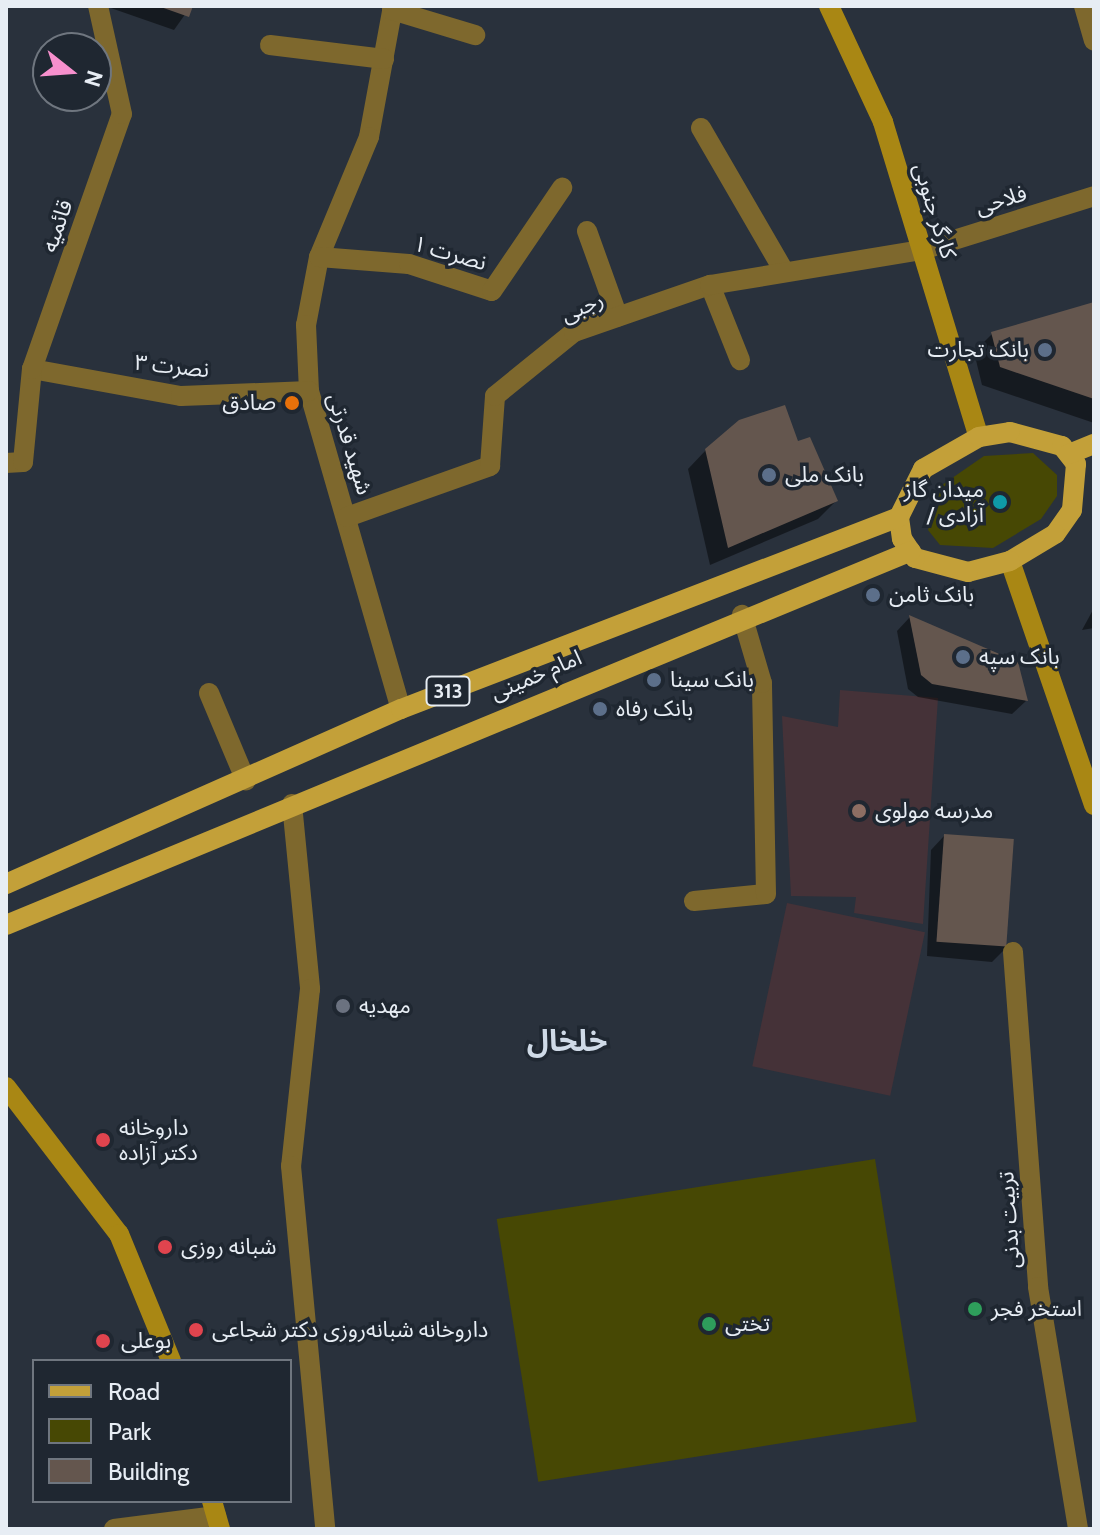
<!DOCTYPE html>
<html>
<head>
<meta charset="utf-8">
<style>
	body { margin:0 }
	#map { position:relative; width:1100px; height:1535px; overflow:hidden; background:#29313c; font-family:Cabin,"Noto Sans Arabic",sans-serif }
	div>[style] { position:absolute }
	.education>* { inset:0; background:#453238; transform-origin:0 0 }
	.green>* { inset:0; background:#474804; transform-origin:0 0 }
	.shadow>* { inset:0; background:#0007 }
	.building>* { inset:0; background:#64564e; transform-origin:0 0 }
	.street>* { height:20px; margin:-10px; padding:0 10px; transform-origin:10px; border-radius:10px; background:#7e682d }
	.secondary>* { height:20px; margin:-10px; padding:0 10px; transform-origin:10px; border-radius:10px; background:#a98714 }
	.primary>* { height:20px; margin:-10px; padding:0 10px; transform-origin:10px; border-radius:10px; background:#c3a039 }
	.dots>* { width:22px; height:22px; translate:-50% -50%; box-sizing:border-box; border:4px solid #1f2731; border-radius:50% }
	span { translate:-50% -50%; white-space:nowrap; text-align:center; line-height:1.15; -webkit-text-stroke:7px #1f2731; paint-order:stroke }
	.shield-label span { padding:2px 6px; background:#1f2731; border:2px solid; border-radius:6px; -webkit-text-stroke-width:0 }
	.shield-label { font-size:20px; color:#e7edf4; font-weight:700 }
	.street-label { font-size:22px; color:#e7edf4 }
	.poi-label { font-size:22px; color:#e7edf4 }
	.right { translate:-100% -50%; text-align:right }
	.left { translate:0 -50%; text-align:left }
	.district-label { font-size:30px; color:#cfdae7; font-weight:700 }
	.frame { position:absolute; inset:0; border:8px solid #e7edf4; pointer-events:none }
	.legend { position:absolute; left:32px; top:1359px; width:260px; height:144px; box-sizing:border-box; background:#1f2731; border:2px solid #6f767f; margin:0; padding:10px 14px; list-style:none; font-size:24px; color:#e7edf4 }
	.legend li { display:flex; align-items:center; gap:16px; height:40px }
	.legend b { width:40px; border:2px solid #6f767f }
	.north { position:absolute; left:32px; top:32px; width:80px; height:80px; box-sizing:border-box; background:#1f2731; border:2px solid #6f767f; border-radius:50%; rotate:107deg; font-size:22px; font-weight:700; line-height:32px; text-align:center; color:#e7edf4 }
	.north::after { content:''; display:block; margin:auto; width:28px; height:36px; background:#f790cd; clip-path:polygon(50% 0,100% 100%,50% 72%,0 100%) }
</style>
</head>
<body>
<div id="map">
	<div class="education">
		<div style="clip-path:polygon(840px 690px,938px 698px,923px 924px,854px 913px,856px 897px,791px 896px,782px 716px,838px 727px)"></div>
		<div style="left:787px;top:903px;width:141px;height:167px;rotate:12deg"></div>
	</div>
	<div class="green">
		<div style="clip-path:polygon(1033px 453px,1057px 475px,1057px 496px,1041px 519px,993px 548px,940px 545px,928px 530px,942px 485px,984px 456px)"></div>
		<div style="left:875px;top:1159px;width:266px;height:383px;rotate:81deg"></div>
	</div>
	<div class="shadow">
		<div style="clip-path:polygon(105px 6px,191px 6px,174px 30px)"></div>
		<div style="clip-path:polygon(1094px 303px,1094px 423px,982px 385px,974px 352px,992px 334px)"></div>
		<div style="clip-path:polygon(797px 443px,836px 501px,818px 519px,710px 565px,688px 469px,706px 450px)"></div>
		<div style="clip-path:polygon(1094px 608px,1094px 628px,1082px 630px)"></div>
		<div style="clip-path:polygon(910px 617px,1026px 701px,1012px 714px,918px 697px,908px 689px,897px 631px)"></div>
		<div style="clip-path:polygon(944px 836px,1006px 948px,992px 962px,927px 956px,931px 850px)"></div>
	</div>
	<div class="building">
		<div style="clip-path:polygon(158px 6px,193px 6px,189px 17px)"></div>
		<div style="clip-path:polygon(1094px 302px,1094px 399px,1000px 367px,991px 332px)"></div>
		<div style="clip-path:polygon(785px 405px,798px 441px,810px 437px,838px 501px,728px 548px,705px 449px,739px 420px)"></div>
		<div style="clip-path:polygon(909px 615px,1018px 662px,1028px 701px,932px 684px,921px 675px)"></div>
		<div style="left:944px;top:834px;width:70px;height:108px;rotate:4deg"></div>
	</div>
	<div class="street">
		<div style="left:393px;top:6px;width:133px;rotate:100.4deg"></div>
		<div style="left:369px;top:137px;width:130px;rotate:112.6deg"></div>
		<div style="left:319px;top:257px;width:69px;rotate:100.8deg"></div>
		<div style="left:306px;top:325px;width:66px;rotate:87.4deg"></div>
		<div style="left:309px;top:391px;width:331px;rotate:73.9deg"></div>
		<div style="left:1084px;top:6px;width:36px;rotate:74deg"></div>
		<div style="left:392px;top:10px;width:87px;rotate:16.8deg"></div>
		<div style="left:270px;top:45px;width:115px;rotate:7deg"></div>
		<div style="left:701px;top:128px;width:162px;rotate:59.9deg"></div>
		<div style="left:587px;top:231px;width:91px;rotate:70.2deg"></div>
		<div style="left:319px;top:257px;width:90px;rotate:4.4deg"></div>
		<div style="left:409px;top:264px;width:87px;rotate:18deg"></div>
		<div style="left:492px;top:291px;width:125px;rotate:-55.8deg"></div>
		<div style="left:710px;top:285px;width:81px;rotate:68.2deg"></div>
		<div style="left:32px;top:369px;width:151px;rotate:10.3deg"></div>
		<div style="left:181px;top:396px;width:128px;rotate:-2.2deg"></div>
		<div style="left:6px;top:463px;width:17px;rotate:-3deg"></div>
		<div style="left:23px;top:462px;width:93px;rotate:-84.5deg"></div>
		<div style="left:32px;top:369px;width:270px;rotate:-70.6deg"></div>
		<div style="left:122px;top:114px;width:111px;rotate:-102.5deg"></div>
		<div style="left:347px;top:517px;width:152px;rotate:-19.6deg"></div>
		<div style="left:490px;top:466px;width:70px;rotate:-85.9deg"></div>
		<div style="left:495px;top:396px;width:102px;rotate:-39deg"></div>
		<div style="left:574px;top:332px;width:144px;rotate:-19.1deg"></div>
		<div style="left:710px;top:285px;width:215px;rotate:-9.4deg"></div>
		<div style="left:922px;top:250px;width:180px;rotate:-17.4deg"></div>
		<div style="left:209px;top:693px;width:95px;rotate:67.2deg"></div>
		<div style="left:292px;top:804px;width:186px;rotate:84.4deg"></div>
		<div style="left:310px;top:989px;width:178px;rotate:96.1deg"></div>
		<div style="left:291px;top:1166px;width:365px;rotate:84.6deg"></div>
		<div style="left:694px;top:901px;width:72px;rotate:-5.6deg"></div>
		<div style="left:766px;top:894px;width:211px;rotate:-91.1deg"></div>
		<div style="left:762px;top:683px;width:71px;rotate:-106.4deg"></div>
		<div style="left:1013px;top:952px;width:336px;rotate:85.7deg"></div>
		<div style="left:1038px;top:1287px;width:245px;rotate:80.6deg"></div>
		<div style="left:114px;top:1529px;width:103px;rotate:-7.3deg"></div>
	</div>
	<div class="secondary">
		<div style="left:829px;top:6px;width:128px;rotate:65deg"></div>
		<div style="left:883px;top:122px;width:329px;rotate:73.1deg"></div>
		<div style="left:1010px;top:561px;width:258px;rotate:71deg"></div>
		<div style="left:6px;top:1087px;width:185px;rotate:52.5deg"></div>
		<div style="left:119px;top:1234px;width:137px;rotate:67.7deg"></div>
		<div style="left:212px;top:1501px;width:29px;rotate:74deg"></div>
	</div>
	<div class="primary">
		<div style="left:1010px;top:432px;width:54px;rotate:15.1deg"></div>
		<div style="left:1062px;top:446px;width:23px;rotate:52deg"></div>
		<div style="left:1076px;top:464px;width:46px;rotate:95deg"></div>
		<div style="left:1072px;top:510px;width:29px;rotate:125deg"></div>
		<div style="left:1055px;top:534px;width:52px;rotate:149deg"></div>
		<div style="left:1010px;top:561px;width:43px;rotate:165.3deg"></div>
		<div style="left:968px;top:572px;width:55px;rotate:-165.2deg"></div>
		<div style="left:915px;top:558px;width:23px;rotate:-124deg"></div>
		<div style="left:902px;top:539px;width:22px;rotate:-98deg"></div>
		<div style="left:899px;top:517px;width:54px;rotate:-63.4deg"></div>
		<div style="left:923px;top:469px;width:64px;rotate:-29.7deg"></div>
		<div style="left:979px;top:437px;width:31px;rotate:-9deg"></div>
		<div style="left:1069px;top:454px;width:27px;rotate:-22deg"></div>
		<div style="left:6px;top:884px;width:432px;rotate:-23.9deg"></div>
		<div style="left:401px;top:709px;width:534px;rotate:-21.08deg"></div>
		<div style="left:6px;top:925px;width:979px;rotate:-22.45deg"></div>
	</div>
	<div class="dots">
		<div style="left:1045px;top:350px;background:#5c6f8a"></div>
		<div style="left:292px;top:403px;background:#e8710a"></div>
		<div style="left:769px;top:475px;background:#5c6f8a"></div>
		<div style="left:1000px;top:502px;background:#0f9aa8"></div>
		<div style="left:873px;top:595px;background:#5c6f8a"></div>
		<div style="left:963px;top:657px;background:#5c6f8a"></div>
		<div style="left:654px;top:680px;background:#5c6f8a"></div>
		<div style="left:600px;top:709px;background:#5c6f8a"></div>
		<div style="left:859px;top:811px;background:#8d6e63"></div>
		<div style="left:343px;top:1006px;background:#6b7280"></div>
		<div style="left:103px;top:1140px;background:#e0444e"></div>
		<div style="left:165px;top:1247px;background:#e0444e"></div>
		<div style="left:975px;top:1309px;background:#2e9e5b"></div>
		<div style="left:709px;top:1324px;background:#2e9e5b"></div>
		<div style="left:196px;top:1330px;background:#e0444e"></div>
		<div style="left:103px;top:1341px;background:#e0444e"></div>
	</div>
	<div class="shield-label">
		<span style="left:448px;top:691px">313</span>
	</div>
	<div class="street-label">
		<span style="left:1001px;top:200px;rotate:-17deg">فلاحی</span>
		<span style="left:935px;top:211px;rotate:73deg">کارگر جنوبی</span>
		<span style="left:57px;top:226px;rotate:-71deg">قائمیه</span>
		<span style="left:450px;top:253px;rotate:16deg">نصرت ۱</span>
		<span style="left:582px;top:307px;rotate:-24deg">رجبی</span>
		<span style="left:172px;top:366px;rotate:6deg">نصرت ۳</span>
		<span style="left:350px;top:444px;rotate:73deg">شهید قدرتی</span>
		<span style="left:536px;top:675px;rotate:-23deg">امام خمینی</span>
		<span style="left:1009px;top:1220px;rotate:-94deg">تربیت بدنی</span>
	</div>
	<div class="poi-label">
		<span class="right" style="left:1029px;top:350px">بانک تجارت</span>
		<span class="right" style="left:276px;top:403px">صادق</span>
		<span class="left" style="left:785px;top:475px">بانک ملی</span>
		<span class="right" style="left:984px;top:502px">میدان گاز<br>/ آزادی</span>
		<span class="left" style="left:889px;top:595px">بانک ثامن</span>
		<span class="left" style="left:979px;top:657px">بانک سپه</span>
		<span class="left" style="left:670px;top:680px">بانک سینا</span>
		<span class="left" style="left:616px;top:709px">بانک رفاه</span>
		<span class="left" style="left:875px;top:811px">مدرسه مولوی</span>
		<span class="left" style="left:359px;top:1006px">مهدیه</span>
		<span class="left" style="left:119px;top:1140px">داروخانه<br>دکتر آزاده</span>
		<span class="left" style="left:181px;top:1247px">شبانه روزی</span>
		<span class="left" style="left:991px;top:1309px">استخر فجر</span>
		<span class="left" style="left:725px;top:1324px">تختی</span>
		<span class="left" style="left:212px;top:1330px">داروخانه شبانه‌روزی دکتر شجاعی</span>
		<span class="left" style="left:121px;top:1341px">بوعلی</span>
	</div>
	<div class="district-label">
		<span style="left:567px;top:1041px">خلخال</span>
	</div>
	<div class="frame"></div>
	<ul class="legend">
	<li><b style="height:10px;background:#c3a039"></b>Road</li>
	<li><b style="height:22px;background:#474804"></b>Park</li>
	<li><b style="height:22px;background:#64564e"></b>Building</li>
	</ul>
	<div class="north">N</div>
</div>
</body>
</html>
